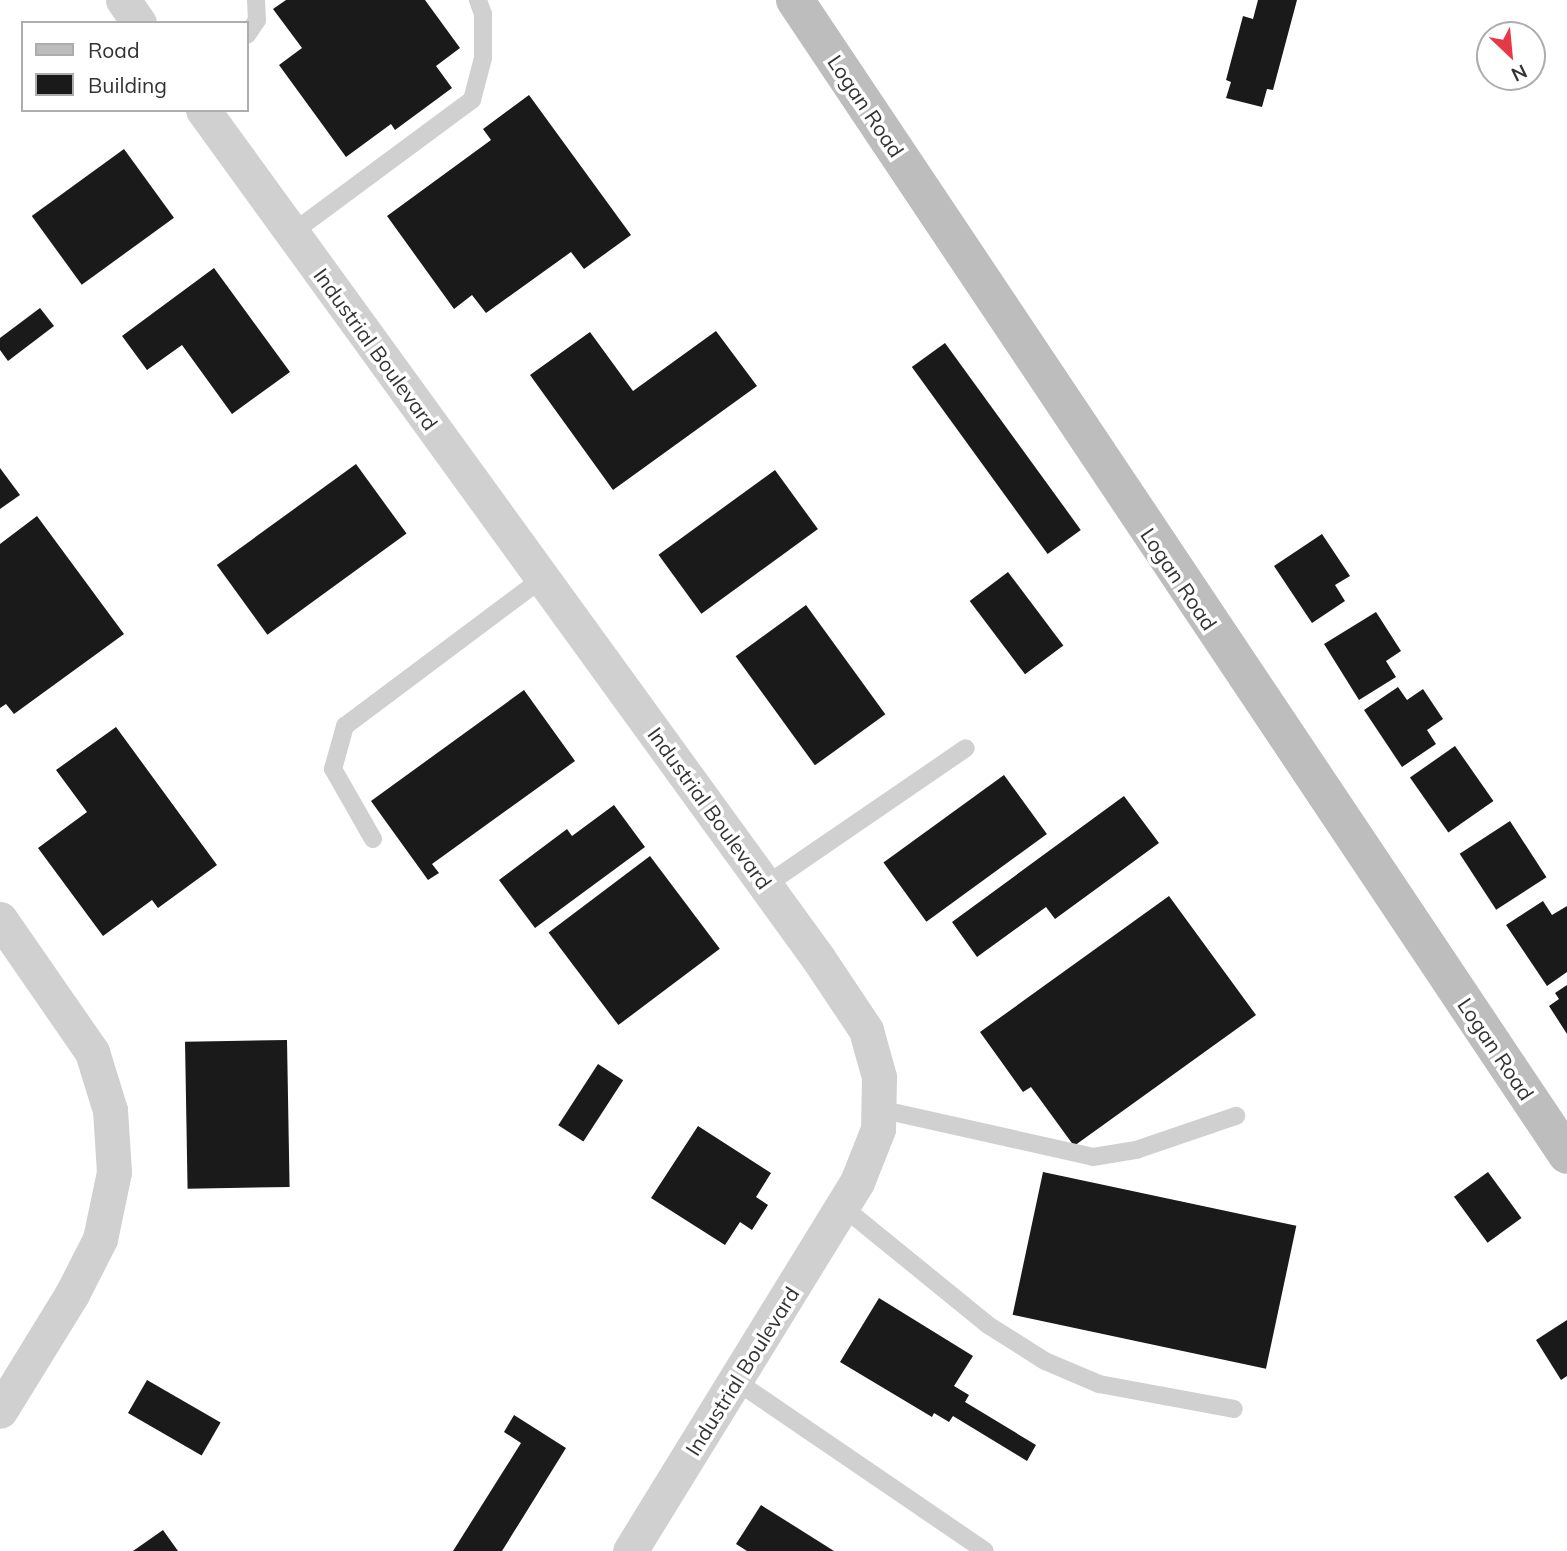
<!DOCTYPE html>
<html>
<head>
<meta charset="utf-8">
<style>
	body { margin:0 }
	#map { position:relative; width:1567px; height:1551px; overflow:hidden; background:#fff; font-family:Mulish,sans-serif }
	div>[style] { position:absolute }
	.building>* { inset:0; background:#1a1a1a; transform-origin:0 0 }
	.lane>* { height:18px; margin:-9px; padding:0 9px; transform-origin:9px; border-radius:9px; background:#d0d0d0 }
	.street>* { height:35px; margin:-17.5px; padding:0 17.5px; transform-origin:17.5px; border-radius:17.5px; background:#d0d0d0 }
	.secondary>* { height:38px; margin:-19px; padding:0 19px; transform-origin:19px; border-radius:19px; background:#bdbdbd }
	span { translate:-50% -50%; white-space:nowrap; text-align:center; line-height:1.15; -webkit-text-stroke:7px #fff; paint-order:stroke }
	.street-label { font-size:21px; color:#333 }
	.legend { position:absolute; left:21px; top:21px; width:228px; height:91px; box-sizing:border-box; background:#fff; border:2px solid #adadad; margin:0; padding:9px 12px; list-style:none; font-size:21px; color:#333 }
	.legend li { display:flex; align-items:center; gap:14px; height:35px }
	.legend b { width:35px; border:2px solid #adadad }
	.north { position:absolute; left:1476px; top:21px; width:70px; height:70px; box-sizing:border-box; background:#fff; border:2px solid #adadad; border-radius:50%; rotate:154deg; font-size:19px; font-weight:700; line-height:28px; text-align:center; color:#333 }
	.north::after { content:''; display:block; margin:auto; width:24px; height:32px; background:#e63946; clip-path:polygon(50% 0,100% 100%,50% 72%,0 100%) }
</style>
</head>
<body>
<div id="map">
	<div class="building">
		<div style="clip-path:polygon(286px 0,425px 0,460px 48px,436px 66px,452px 88px,395px 130px,391px 124px,346px 157px,279px 65px,302px 48px,273px 9px)"></div>
		<div style="clip-path:polygon(1258px 0,1297px 0,1273px 90px,1267px 89px,1262px 107px,1226px 98px,1231px 82px,1226px 80px,1243px 16px,1253px 19px)"></div>
		<div style="clip-path:polygon(529px 95px,631px 235px,584px 269px,571px 252px,486px 313px,472px 295px,454px 309px,387px 216px,491px 140px,483px 129px)"></div>
		<div style="left:124px;top:149px;width:85px;height:114px;rotate:54deg"></div>
		<div style="clip-path:polygon(214px 268px,290px 372px,232px 414px,182px 345px,147px 370px,122px 336px)"></div>
		<div style="clip-path:polygon(40px 308px,54px 326px,8px 361px,0 350px,0 338px)"></div>
		<div style="clip-path:polygon(716px 331px,757px 386px,613px 490px,530px 375px,590px 332px,633px 391px)"></div>
		<div style="left:945px;top:343px;width:231px;height:41px;rotate:54deg"></div>
		<div style="left:356px;top:464px;width:86px;height:172px;rotate:54deg"></div>
		<div style="clip-path:polygon(0 468px,20px 495px,0 509px)"></div>
		<div style="left:775px;top:470px;width:73px;height:144px;rotate:54deg"></div>
		<div style="clip-path:polygon(37px 516px,124px 634px,14px 714px,6px 704px,0 708px,0 544px)"></div>
		<div style="clip-path:polygon(1322px 534px,1350px 576px,1335px 585px,1345px 601px,1312px 623px,1274px 566px)"></div>
		<div style="left:1008px;top:572px;width:92px;height:48px;rotate:53deg"></div>
		<div style="left:806px;top:605px;width:135px;height:87px;rotate:54deg"></div>
		<div style="clip-path:polygon(1376px 612px,1401px 651px,1386px 661px,1396px 677px,1359px 700px,1324px 644px)"></div>
		<div style="clip-path:polygon(1398px 687px,1407px 700px,1423px 689px,1443px 719px,1427px 730px,1436px 744px,1402px 767px,1364px 710px)"></div>
		<div style="clip-path:polygon(524px 690px,575px 761px,432px 864px,439px 873px,428px 880px,371px 801px)"></div>
		<div style="clip-path:polygon(116px 727px,217px 865px,158px 908px,152px 900px,103px 936px,38px 848px,87px 812px,56px 770px)"></div>
		<div style="left:1455px;top:746px;width:67px;height:55px;rotate:55deg"></div>
		<div style="left:1004px;top:775px;width:73px;height:149px;rotate:54deg"></div>
		<div style="clip-path:polygon(1124px 796px,1159px 843px,1055px 919px,1046px 907px,977px 957px,952px 922px)"></div>
		<div style="clip-path:polygon(614px 805px,645px 847px,535px 928px,499px 880px,567px 829px,572px 836px)"></div>
		<div style="left:1510px;top:821px;width:67px;height:60px;rotate:57deg"></div>
		<div style="left:650px;top:856px;width:116px;height:127px;rotate:53deg"></div>
		<div style="clip-path:polygon(1169px 896px,1256px 1015px,1074px 1146px,1031px 1087px,1023px 1092px,980px 1032px)"></div>
		<div style="clip-path:polygon(1543px 901px,1552px 915px,1567px 906px,1567px 972px,1547px 986px,1506px 925px)"></div>
		<div style="clip-path:polygon(1567px 985px,1567px 1034px,1549px 1006px,1559px 999px,1555px 993px)"></div>
		<div style="left:287px;top:1040px;width:147px;height:102px;rotate:89deg"></div>
		<div style="left:598px;top:1064px;width:30px;height:73px;rotate:33deg"></div>
		<div style="clip-path:polygon(698px 1126px,771px 1173px,756px 1197px,768px 1205px,752px 1230px,740px 1222px,725px 1245px,651px 1198px)"></div>
		<div style="left:1043px;top:1172px;width:259px;height:146px;rotate:12deg"></div>
		<div style="left:1488px;top:1172px;width:57px;height:42px;rotate:54deg"></div>
		<div style="clip-path:polygon(879px 1298px,973px 1356px,954px 1386px,969px 1395px,965px 1402px,1036px 1445px,1027px 1461px,953px 1416px,949px 1422px,934px 1413px,932px 1417px,840px 1362px)"></div>
		<div style="clip-path:polygon(1567px 1320px,1567px 1376px,1561px 1380px,1536px 1340px)"></div>
		<div style="left:147px;top:1380px;width:85px;height:38px;rotate:30deg"></div>
		<div style="clip-path:polygon(514px 1415px,566px 1448px,502px 1551px,453px 1551px,521px 1443px,504px 1432px)"></div>
		<div style="clip-path:polygon(761px 1505px,834px 1551px,747px 1551px,736px 1544px)"></div>
		<div style="clip-path:polygon(163px 1530px,178px 1551px,133px 1551px)"></div>
	</div>
	<div class="lane">
		<div style="left:247px;top:35px;width:18px;rotate:-56deg"></div>
		<div style="left:257px;top:20px;width:20px;rotate:-93deg"></div>
		<div style="left:292px;top:233px;width:224px;rotate:-36.5deg"></div>
		<div style="left:472px;top:100px;width:43px;rotate:-75.3deg"></div>
		<div style="left:483px;top:58px;width:44px;rotate:-90deg"></div>
		<div style="left:483px;top:14px;width:15px;rotate:-110deg"></div>
		<div style="left:373px;top:839px;width:81px;rotate:-119.7deg"></div>
		<div style="left:333px;top:769px;width:45px;rotate:-74.4deg"></div>
		<div style="left:345px;top:726px;width:247px;rotate:-36.8deg"></div>
		<div style="left:766px;top:885px;width:242px;rotate:-34.4deg"></div>
		<div style="left:879px;top:1109px;width:219px;rotate:12.6deg"></div>
		<div style="left:1093px;top:1157px;width:44px;rotate:-9.2deg"></div>
		<div style="left:1136px;top:1150px;width:106px;rotate:-18.8deg"></div>
		<div style="left:843px;top:1207px;width:187px;rotate:39.1deg"></div>
		<div style="left:988px;top:1325px;width:67px;rotate:32.3deg"></div>
		<div style="left:1045px;top:1361px;width:59px;rotate:23.1deg"></div>
		<div style="left:1099px;top:1384px;width:137px;rotate:10.5deg"></div>
		<div style="left:736px;top:1381px;width:301px;rotate:34.3deg"></div>
	</div>
	<div class="street">
		<div style="left:123px;top:0;width:28px;rotate:55deg"></div>
		<div style="left:203px;top:110px;width:1048px;rotate:54.05deg"></div>
		<div style="left:818px;top:958px;width:87px;rotate:56.3deg"></div>
		<div style="left:866px;top:1030px;width:49px;rotate:74.5deg"></div>
		<div style="left:879px;top:1077px;width:52px;rotate:91.1deg"></div>
		<div style="left:878px;top:1129px;width:57px;rotate:111.6deg"></div>
		<div style="left:857px;top:1182px;width:433px;rotate:121.6deg"></div>
		<div style="left:0;top:919px;width:162px;rotate:55.3deg"></div>
		<div style="left:92px;top:1052px;width:61px;rotate:72.8deg"></div>
		<div style="left:110px;top:1110px;width:62px;rotate:86.3deg"></div>
		<div style="left:114px;top:1172px;width:68px;rotate:101.8deg"></div>
		<div style="left:100px;top:1239px;width:62px;rotate:117deg"></div>
		<div style="left:72px;top:1294px;width:137px;rotate:121.6deg"></div>
	</div>
	<div class="secondary">
		<div style="left:795px;top:0;width:1389px;rotate:56.24deg"></div>
	</div>
	<div class="street-label">
		<span style="left:866px;top:106px;rotate:56deg">Logan Road</span>
		<span style="left:376px;top:349px;rotate:54deg">Industrial Boulevard</span>
		<span style="left:1179px;top:579px;rotate:56deg">Logan Road</span>
		<span style="left:710px;top:808px;rotate:54deg">Industrial Boulevard</span>
		<span style="left:1496px;top:1049px;rotate:56deg">Logan Road</span>
		<span style="left:742px;top:1371px;rotate:-58deg">Industrial Boulevard</span>
	</div>
	<ul class="legend">
	<li><b style="height:9px;background:#bdbdbd"></b>Road</li>
	<li><b style="height:19px;background:#1a1a1a"></b>Building</li>
	</ul>
	<div class="north">N</div>
</div>
</body>
</html>
